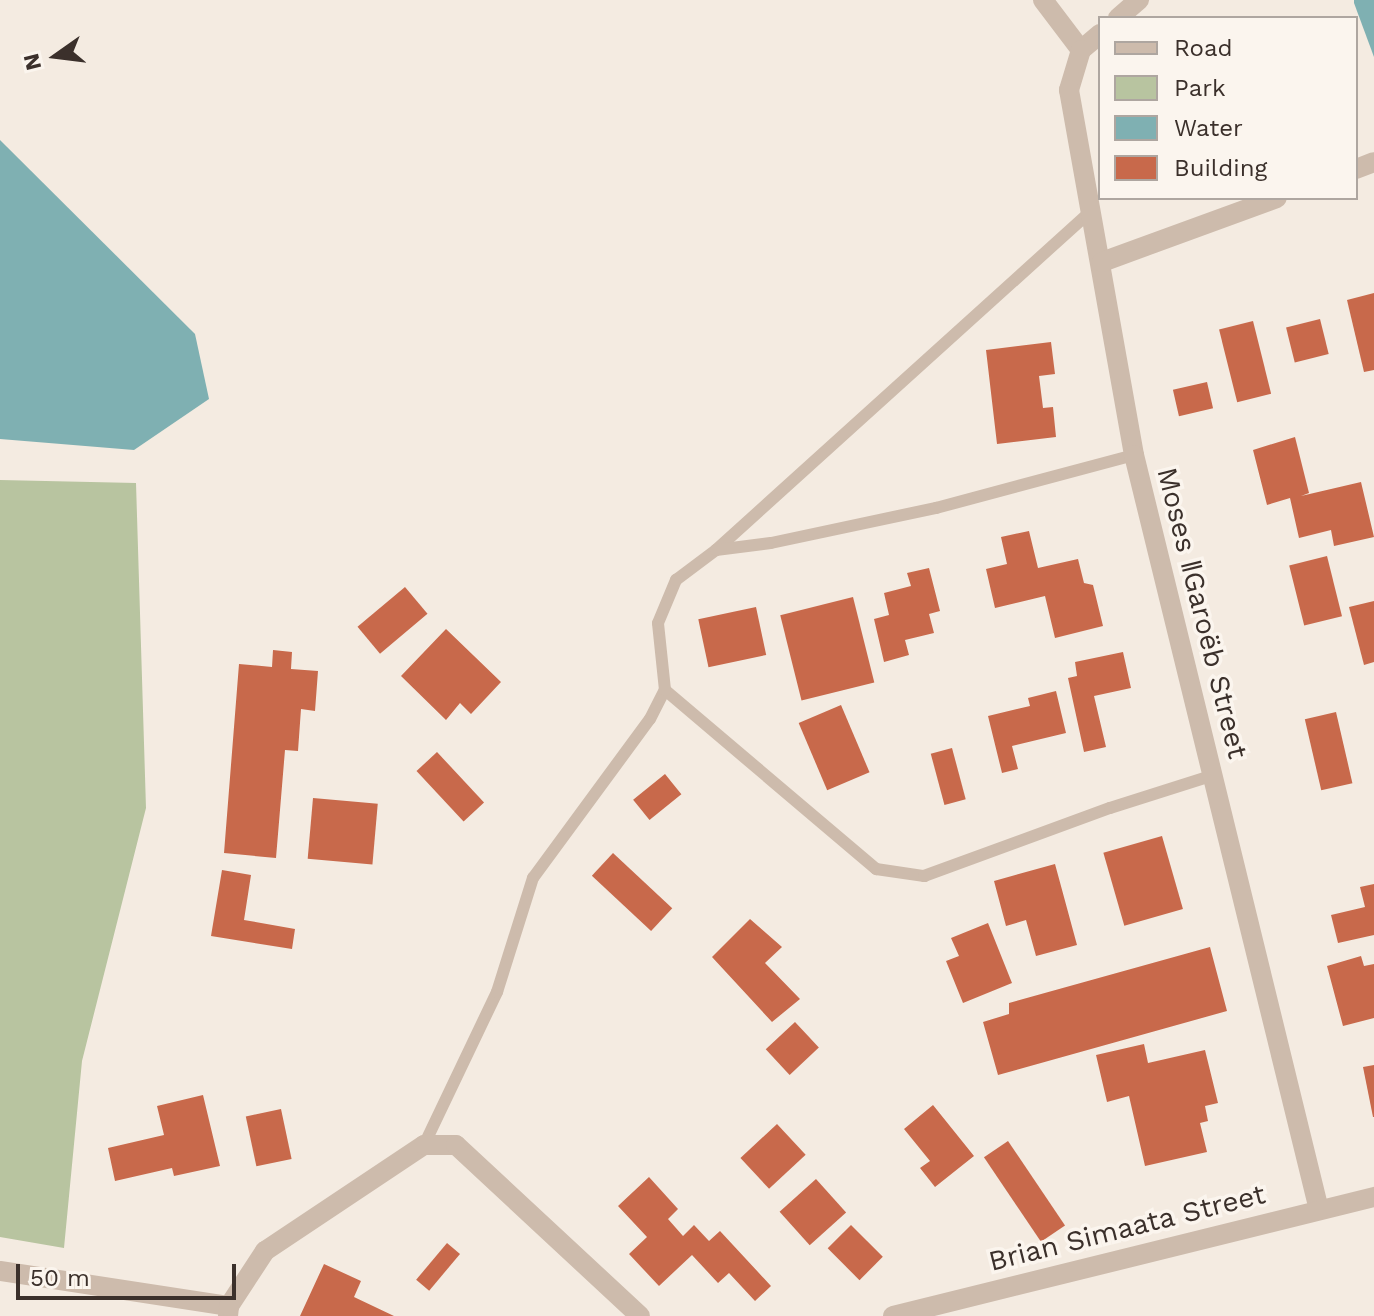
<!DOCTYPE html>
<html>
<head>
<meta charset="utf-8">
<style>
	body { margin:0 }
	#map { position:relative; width:1374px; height:1316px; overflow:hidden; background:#f4ebe1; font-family:"Work Sans",sans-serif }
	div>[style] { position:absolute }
	.green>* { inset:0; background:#b8c4a0 }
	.water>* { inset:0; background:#7fb0b2 }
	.building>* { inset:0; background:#c8694b; transform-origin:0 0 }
	.service>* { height:12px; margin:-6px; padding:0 6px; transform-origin:6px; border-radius:6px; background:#cdbbac }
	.minor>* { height:20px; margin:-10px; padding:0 10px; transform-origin:10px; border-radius:10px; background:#cdbbac }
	span { translate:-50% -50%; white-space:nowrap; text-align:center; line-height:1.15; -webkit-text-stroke:7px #fbf5ee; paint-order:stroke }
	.street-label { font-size:28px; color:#3b302b }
	.legend { position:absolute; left:1098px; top:16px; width:260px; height:184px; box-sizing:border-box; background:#fbf5ee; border:2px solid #aea6a0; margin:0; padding:10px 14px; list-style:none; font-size:24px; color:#3b302b }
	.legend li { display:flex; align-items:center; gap:16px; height:40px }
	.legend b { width:40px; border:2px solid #aea6a0 }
	.north { position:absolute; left:16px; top:16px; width:80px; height:80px; -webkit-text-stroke:6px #fbf5ee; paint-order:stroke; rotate:256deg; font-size:22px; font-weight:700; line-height:32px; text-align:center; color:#3b302b }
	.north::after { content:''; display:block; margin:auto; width:28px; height:36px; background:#3b302b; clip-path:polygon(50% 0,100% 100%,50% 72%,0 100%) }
	.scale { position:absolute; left:16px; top:1264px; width:220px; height:36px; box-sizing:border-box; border:4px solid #3b302b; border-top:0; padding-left:10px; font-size:24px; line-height:28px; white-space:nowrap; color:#3b302b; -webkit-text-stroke:6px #fbf5ee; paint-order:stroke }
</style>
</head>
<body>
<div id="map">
	<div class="green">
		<div style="clip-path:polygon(0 480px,136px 483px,146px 808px,82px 1061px,64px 1248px,0 1237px)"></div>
	</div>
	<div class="water">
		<div style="clip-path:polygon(1354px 0,1374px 0,1374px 57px,1354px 3px)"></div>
		<div style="clip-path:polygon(0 140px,195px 334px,209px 399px,134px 450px,0 439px)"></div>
	</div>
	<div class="building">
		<div style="clip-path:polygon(1374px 293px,1374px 370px,1364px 372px,1347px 300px)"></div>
		<div style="left:1320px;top:319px;width:36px;height:35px;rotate:76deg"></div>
		<div style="left:1253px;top:321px;width:75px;height:35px;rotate:76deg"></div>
		<div style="clip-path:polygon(1051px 342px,1055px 374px,1039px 376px,1043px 408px,1053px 407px,1056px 437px,997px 444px,986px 350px)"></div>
		<div style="left:1207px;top:382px;width:27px;height:35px;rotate:77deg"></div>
		<div style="clip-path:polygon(1295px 437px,1309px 493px,1301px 496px,1361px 482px,1374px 537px,1334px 546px,1331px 530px,1299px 538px,1290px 498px,1267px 505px,1253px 450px)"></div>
		<div style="clip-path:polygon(1029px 531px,1038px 568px,1078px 559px,1084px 583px,1093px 585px,1103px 626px,1055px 638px,1045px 596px,995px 608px,986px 569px,1007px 564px,1001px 537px)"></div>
		<div style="left:1327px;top:556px;width:62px;height:39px;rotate:76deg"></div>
		<div style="clip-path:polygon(929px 568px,940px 611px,929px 614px,934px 633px,905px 640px,909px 655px,884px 662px,874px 619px,889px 615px,884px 593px,911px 586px,907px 573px)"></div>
		<div style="left:405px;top:587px;width:35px;height:62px;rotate:50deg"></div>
		<div style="left:853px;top:597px;width:88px;height:75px;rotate:76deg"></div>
		<div style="clip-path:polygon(1374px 601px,1374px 662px,1364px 665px,1349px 607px)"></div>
		<div style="left:756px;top:607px;width:49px;height:59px;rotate:78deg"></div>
		<div style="clip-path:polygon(446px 629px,501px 682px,471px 714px,460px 703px,446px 720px,401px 676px)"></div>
		<div style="clip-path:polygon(273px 650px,292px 652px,291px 669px,318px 671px,315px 711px,301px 709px,298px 751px,285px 750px,276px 858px,224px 853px,239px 664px,272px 667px)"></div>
		<div style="clip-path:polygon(1123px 652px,1131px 688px,1094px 696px,1106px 747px,1084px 752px,1068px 678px,1077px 676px,1075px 662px)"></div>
		<div style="clip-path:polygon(1056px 691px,1066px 733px,1012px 746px,1018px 769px,1002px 773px,988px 716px,1030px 706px,1028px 698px)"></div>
		<div style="left:841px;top:705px;width:73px;height:46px;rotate:67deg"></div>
		<div style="left:1336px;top:712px;width:73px;height:32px;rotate:77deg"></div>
		<div style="left:952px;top:748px;width:53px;height:22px;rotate:75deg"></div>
		<div style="left:437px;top:752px;width:69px;height:28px;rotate:47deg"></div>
		<div style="left:665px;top:774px;width:26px;height:41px;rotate:51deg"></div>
		<div style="left:313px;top:798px;width:65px;height:61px;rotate:5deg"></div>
		<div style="left:1162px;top:836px;width:76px;height:61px;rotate:74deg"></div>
		<div style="left:613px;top:853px;width:81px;height:31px;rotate:43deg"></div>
		<div style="clip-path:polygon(1055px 864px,1077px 945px,1036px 956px,1026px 920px,1006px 926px,994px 881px)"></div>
		<div style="clip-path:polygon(222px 870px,251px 875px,244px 920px,295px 929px,292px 949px,211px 936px)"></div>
		<div style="clip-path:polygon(1374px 884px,1374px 935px,1338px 943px,1331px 915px,1365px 907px,1360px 887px)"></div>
		<div style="clip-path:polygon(750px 919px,782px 947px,765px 963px,800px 999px,772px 1022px,712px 957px)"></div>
		<div style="clip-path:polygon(988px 923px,1012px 983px,963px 1003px,946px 961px,959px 956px,951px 938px)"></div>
		<div style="clip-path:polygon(1210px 947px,1227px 1011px,998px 1075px,983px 1022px,1009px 1014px,1009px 1003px)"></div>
		<div style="clip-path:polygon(1361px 956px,1364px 966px,1374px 964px,1374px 1018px,1343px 1026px,1327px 966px)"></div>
		<div style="left:795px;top:1022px;width:35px;height:40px;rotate:47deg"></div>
		<div style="clip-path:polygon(1144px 1044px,1148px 1063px,1205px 1050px,1218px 1103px,1205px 1106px,1208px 1121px,1200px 1123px,1207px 1152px,1145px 1166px,1129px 1096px,1107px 1102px,1096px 1055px)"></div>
		<div style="clip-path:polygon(1374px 1065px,1374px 1117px,1373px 1117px,1363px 1067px)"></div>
		<div style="clip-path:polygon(203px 1095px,220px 1166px,174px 1176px,172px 1168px,115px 1181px,108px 1148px,164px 1135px,157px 1106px)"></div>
		<div style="clip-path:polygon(933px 1105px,974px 1156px,935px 1187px,920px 1168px,930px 1161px,904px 1129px)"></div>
		<div style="left:281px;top:1109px;width:51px;height:36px;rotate:78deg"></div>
		<div style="left:777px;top:1124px;width:42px;height:50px;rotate:47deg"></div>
		<div style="left:1008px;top:1141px;width:102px;height:29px;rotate:56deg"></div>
		<div style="clip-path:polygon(649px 1177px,678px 1209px,668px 1219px,683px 1236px,694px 1225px,709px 1241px,720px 1231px,771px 1286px,755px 1301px,729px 1273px,718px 1283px,692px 1255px,659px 1286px,629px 1254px,647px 1237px,618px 1206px)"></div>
		<div style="left:816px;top:1179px;width:45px;height:49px;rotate:48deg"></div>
		<div style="left:851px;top:1225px;width:45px;height:33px;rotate:45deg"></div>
		<div style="left:447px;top:1243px;width:17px;height:48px;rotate:40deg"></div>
		<div style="clip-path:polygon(324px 1264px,361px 1281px,354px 1297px,394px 1316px,300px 1316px)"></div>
	</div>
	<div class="service">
		<div style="left:716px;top:550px;width:506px;rotate:-42.11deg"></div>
		<div style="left:665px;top:690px;width:277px;rotate:40.3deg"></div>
		<div style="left:876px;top:869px;width:49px;rotate:8.3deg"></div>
		<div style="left:924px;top:876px;width:198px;rotate:-20.1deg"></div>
		<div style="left:1110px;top:808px;width:109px;rotate:-17.6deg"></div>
		<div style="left:424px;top:1145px;width:170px;rotate:-64.5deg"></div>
		<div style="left:497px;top:992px;width:120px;rotate:-72.5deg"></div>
		<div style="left:533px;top:878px;width:197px;rotate:-53.7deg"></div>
		<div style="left:650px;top:719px;width:33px;rotate:-63deg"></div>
		<div style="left:665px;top:690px;width:67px;rotate:-96deg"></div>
		<div style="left:658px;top:623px;width:47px;rotate:-67.3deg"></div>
		<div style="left:676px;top:580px;width:50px;rotate:-36.9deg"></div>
		<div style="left:716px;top:550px;width:55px;rotate:-7.3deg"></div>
		<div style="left:771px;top:543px;width:169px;rotate:-12deg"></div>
		<div style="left:936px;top:508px;width:205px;rotate:-15deg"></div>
	</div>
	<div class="minor">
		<div style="left:1043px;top:0;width:63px;rotate:52.8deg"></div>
		<div style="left:1118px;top:18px;width:28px;rotate:-41deg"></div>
		<div style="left:1100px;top:34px;width:25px;rotate:140deg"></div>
		<div style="left:1081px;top:50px;width:42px;rotate:106.7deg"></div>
		<div style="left:1069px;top:90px;width:371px;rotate:79.9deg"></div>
		<div style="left:1134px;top:455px;width:777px;rotate:76.23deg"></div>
		<div style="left:1356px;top:169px;width:19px;rotate:-21deg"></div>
		<div style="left:1102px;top:262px;width:186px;rotate:-20.1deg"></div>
		<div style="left:0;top:1271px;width:232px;rotate:8.7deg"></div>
		<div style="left:228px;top:1316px;width:10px;rotate:-84deg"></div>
		<div style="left:229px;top:1306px;width:66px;rotate:-56.8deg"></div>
		<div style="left:265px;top:1251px;width:191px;rotate:-33.7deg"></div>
		<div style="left:424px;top:1145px;width:32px"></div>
		<div style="left:456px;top:1145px;width:251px;rotate:42.9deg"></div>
		<div style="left:893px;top:1316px;width:496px;rotate:-13.9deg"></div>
	</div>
	<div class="street-label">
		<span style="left:1202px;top:613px;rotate:76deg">Moses ǁGaroëb Street</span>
		<span style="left:1127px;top:1228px;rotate:-14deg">Brian Simaata Street</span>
	</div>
	<ul class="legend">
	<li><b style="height:10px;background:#cdbbac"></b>Road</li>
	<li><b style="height:22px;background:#b8c4a0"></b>Park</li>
	<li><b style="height:22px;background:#7fb0b2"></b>Water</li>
	<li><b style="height:22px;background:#c8694b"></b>Building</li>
	</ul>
	<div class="north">N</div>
	<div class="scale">50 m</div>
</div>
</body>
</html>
